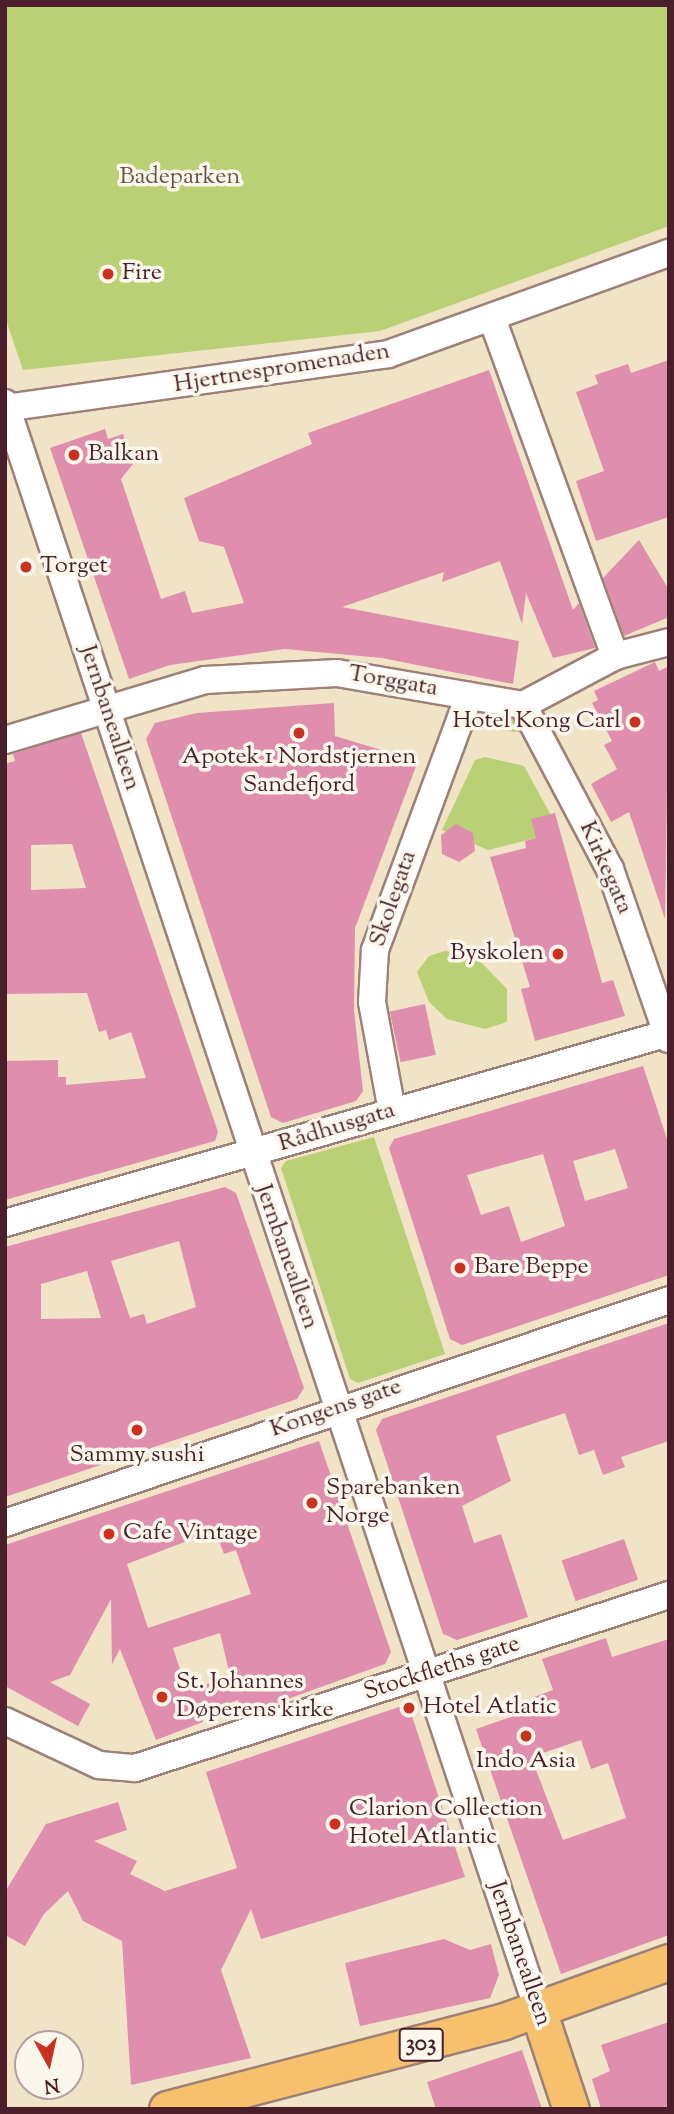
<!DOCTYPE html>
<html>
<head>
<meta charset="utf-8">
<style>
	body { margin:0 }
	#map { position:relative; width:674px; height:2114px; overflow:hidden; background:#f0e3c6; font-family:"Sorts Mill Goudy",serif }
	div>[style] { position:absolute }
	.green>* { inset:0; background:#b9d074 }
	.building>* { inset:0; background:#df8eae; transform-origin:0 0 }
	.roads { filter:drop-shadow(2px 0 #9d8178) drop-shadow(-2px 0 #9d8178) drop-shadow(0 2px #9d8178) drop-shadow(0 -2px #9d8178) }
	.minor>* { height:26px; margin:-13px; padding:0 13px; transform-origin:13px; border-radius:13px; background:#fff }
	.major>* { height:35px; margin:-17.5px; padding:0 17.5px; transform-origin:17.5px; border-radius:17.5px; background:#f7c06c }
	.dots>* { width:19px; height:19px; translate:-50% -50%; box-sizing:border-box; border:4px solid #fbf7ec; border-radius:50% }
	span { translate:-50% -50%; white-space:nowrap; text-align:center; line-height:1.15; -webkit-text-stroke:7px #fbf7ec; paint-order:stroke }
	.shield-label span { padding:2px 5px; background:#fbf7ec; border:2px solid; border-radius:5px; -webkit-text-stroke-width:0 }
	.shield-label { font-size:23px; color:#4a1f2b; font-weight:700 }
	.park-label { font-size:24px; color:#6b5441 }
	.poi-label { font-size:24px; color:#4a1f2b }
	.left { translate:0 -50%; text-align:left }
	.right { translate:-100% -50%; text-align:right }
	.street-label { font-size:24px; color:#4a1f2b }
	.frame { position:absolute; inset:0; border:7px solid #4a1f2b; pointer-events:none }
	.north { position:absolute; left:14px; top:2030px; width:70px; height:70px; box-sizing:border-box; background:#fbf7ec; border:2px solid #b4a19f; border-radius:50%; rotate:172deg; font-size:19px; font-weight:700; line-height:28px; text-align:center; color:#4a1f2b }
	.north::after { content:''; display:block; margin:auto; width:24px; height:32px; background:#c8321e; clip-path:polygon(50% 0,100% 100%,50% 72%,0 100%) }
</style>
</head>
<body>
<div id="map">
	<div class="green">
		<div style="clip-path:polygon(5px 5px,669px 5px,669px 226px,380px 331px,23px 370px,5px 317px)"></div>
		<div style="clip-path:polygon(486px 716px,523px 720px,525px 733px,477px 727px)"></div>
		<div style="clip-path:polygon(485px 757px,524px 766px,560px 832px,488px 850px,442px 830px,475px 760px)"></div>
		<div style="clip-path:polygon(445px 951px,477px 958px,507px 989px,507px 1022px,485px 1029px,447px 1019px,429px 1002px,417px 972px,429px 956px)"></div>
		<div style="clip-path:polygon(374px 1137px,445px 1354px,358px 1383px,350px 1379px,281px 1168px,286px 1161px)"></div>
	</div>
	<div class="building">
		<div style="clip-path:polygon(669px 360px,669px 517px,596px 541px,576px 481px,604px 471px,576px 392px,598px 384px,595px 375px,628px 364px,631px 373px)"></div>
		<div style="clip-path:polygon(489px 370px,573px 610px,579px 603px,595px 648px,553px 658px,526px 593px,522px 624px,500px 561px,442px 582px,444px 572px,342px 607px,519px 641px,513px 684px,382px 658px,285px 649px,170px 665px,129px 679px,50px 448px,105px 429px,108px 439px,123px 434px,133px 464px,121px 479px,161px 599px,185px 591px,192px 613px,244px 603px,224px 547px,199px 541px,184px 498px,312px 444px,308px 433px)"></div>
		<div style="clip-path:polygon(639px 540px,669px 590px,669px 617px,624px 636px,603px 578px)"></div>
		<div style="clip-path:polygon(655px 662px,659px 671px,669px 666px,665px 919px,629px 812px,611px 822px,591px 784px,617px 769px,604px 745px,612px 741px,592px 703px,598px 700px,594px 691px)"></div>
		<div style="clip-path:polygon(334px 703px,335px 736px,418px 761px,355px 928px,354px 1011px,363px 1091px,356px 1101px,283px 1123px,271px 1117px,146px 739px,155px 723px,197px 713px)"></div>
		<div style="clip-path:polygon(evenodd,81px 733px,218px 1132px,215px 1141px,5px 1200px,5px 1061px,58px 1060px,58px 1077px,66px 1077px,66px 1085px,146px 1078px,131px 1032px,109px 1040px,106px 1030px,99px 1032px,87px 993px,5px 994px,5px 764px,15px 761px,13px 754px,81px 733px,72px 844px,86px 888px,31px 890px,31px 845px,72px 844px)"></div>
		<div style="clip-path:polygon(555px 813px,602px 983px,613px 980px,625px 1016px,535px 1041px,521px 989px,530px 987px,490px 857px,526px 848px,525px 841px,536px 838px,531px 819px)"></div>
		<div style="clip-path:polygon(456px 824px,473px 833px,475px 851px,459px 862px,442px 854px,441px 835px)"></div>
		<div style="left:425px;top:1004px;width:52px;height:36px;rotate:78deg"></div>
		<div style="clip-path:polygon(evenodd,643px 1066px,669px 1145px,669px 1275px,462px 1345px,450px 1339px,389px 1148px,394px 1139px,643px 1066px,615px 1149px,628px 1188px,585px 1201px,573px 1161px,615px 1149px,643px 1066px,543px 1154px,565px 1226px,521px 1242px,509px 1206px,481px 1215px,467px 1175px,543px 1154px)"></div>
		<div style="clip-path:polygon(evenodd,225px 1187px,236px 1193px,304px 1388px,297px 1399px,5px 1497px,5px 1247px,225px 1187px,179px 1241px,196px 1307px,147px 1324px,144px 1314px,130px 1318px,111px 1261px,179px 1241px,225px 1187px,87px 1271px,101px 1318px,41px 1319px,41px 1284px,87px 1271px)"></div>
		<div style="clip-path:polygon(669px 1323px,669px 1441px,621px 1457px,625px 1467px,603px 1475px,594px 1450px,579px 1455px,565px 1413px,496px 1436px,511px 1481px,462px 1506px,474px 1543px,501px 1534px,528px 1617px,457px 1640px,443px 1634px,376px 1430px,382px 1419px)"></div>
		<div style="clip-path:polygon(evenodd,319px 1441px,391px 1652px,385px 1664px,243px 1715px,238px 1700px,200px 1713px,203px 1722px,156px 1740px,120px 1649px,112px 1664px,111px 1599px,70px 1675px,50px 1682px,90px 1704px,78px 1726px,5px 1686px,5px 1545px,319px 1441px,208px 1533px,216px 1533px,224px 1554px,236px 1550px,251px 1594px,148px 1628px,127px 1564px,208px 1533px,319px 1441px,220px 1633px,230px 1676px,187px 1691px,173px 1648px,220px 1633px)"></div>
		<div style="left:624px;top:1539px;width:43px;height:66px;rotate:71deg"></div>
		<div style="clip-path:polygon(evenodd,606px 1638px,612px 1657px,669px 1639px,669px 1935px,561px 1974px,476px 1729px,537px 1708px,534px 1697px,553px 1690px,542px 1659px,606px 1638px,581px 1740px,591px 1769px,608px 1763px,626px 1818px,563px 1840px,531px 1757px,581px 1740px)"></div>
		<div style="clip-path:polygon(408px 1704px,465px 1877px,261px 1939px,251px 1909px,221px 1970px,251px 2058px,131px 2085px,122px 1941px,83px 1921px,68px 1891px,44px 1914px,25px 1946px,5px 1935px,5px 1892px,46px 1824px,118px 1802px,127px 1830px,94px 1841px,137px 1861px,130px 1874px,165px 1891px,237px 1868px,206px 1772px)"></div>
		<div style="clip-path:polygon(444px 1939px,470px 1950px,491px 1944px,499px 1975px,490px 1998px,360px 2026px,345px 1963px)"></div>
		<div style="clip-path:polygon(669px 2022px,669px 2109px,601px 2109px,592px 2079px,610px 2071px,601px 2045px)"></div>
		<div style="clip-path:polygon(522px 2050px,542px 2109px,436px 2109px,427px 2082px)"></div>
	</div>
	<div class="roads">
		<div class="minor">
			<div style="left:493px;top:321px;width:357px;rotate:70deg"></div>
			<div style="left:5px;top:403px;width:1693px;rotate:71.65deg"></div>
			<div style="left:5px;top:408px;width:387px;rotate:-8deg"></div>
			<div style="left:388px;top:354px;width:299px;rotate:-19.8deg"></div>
			<div style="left:523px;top:705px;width:186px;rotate:62.1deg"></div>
			<div style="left:610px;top:869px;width:180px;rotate:70.9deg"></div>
			<div style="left:5px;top:740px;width:209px;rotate:-16.7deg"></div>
			<div style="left:205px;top:680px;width:132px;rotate:-3deg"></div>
			<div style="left:337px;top:673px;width:189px;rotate:9.8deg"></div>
			<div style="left:523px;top:705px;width:104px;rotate:-28deg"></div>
			<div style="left:615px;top:656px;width:56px;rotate:-14.5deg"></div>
			<div style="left:392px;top:1111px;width:111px;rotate:-100.4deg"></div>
			<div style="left:372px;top:1002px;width:52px;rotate:-86.7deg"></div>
			<div style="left:375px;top:950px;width:271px;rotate:-69.7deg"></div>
			<div style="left:5px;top:1223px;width:691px;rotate:-15.97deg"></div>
			<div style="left:5px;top:1523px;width:700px;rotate:-18.56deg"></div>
			<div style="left:5px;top:1721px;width:104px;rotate:25.1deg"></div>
			<div style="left:99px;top:1765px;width:36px;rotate:5deg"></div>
			<div style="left:135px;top:1768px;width:561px;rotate:-17.95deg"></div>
		</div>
		<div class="major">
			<div style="left:538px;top:2010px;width:104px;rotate:71.6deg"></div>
			<div style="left:167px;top:2109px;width:348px;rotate:-14.6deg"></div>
			<div style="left:504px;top:2021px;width:175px;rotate:-19.7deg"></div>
		</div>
	</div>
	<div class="dots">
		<div style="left:108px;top:274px;background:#c8321e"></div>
		<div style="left:74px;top:455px;background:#c8321e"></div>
		<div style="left:26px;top:567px;background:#c8321e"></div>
		<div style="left:635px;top:722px;background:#c8321e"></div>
		<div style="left:299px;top:733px;background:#c8321e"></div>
		<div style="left:558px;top:954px;background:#c8321e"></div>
		<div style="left:460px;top:1268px;background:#c8321e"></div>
		<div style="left:137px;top:1430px;background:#c8321e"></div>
		<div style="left:312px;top:1503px;background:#c8321e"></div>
		<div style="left:109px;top:1534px;background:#c8321e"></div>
		<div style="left:162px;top:1697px;background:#c8321e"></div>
		<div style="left:409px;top:1708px;background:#c8321e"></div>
		<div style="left:526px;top:1736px;background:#c8321e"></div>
		<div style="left:335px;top:1824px;background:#c8321e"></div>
	</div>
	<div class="shield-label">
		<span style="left:421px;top:2045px">303</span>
	</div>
	<div class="park-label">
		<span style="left:180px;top:178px">Badeparken</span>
	</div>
	<div class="poi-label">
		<span class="left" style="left:122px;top:274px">Fire</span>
		<span class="left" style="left:88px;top:455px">Balkan</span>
		<span class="left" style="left:40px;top:567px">Torget</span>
		<span class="right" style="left:621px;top:722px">Hotel Kong Carl</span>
		<span style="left:299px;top:772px">Apotek 1 Nordstjernen<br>Sandefjord</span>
		<span class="right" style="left:544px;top:954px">Byskolen</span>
		<span class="left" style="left:474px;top:1268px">Bare Beppe</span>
		<span style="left:137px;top:1456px">Sammy sushi</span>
		<span class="left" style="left:326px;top:1503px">Sparebanken<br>Norge</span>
		<span class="left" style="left:123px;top:1534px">Cafe Vintage</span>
		<span class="left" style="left:176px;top:1697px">St. Johannes<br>Døperens kirke</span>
		<span class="left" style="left:423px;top:1708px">Hotel Atlatic</span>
		<span style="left:526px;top:1762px">Indo Asia</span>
		<span class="left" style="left:349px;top:1824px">Clarion Collection<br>Hotel Atlantic</span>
	</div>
	<div class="street-label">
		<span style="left:282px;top:369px;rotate:-9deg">Hjertnespromenaden</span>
		<span style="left:393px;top:682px;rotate:10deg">Torggata</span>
		<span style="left:109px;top:718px;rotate:72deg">Jernbanealleen</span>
		<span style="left:605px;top:868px;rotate:66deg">Kirkegata</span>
		<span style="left:394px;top:899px;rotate:-71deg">Skolegata</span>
		<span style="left:337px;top:1128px;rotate:-17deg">Rådhusgata</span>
		<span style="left:286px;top:1257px;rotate:71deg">Jernbanealleen</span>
		<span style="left:336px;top:1409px;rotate:-19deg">Kongens gate</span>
		<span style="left:442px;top:1669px;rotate:-18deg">Stockfleths gate</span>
		<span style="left:519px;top:1954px;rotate:71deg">Jernbanealleen</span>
	</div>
	<div class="frame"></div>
	<div class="north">N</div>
</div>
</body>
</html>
